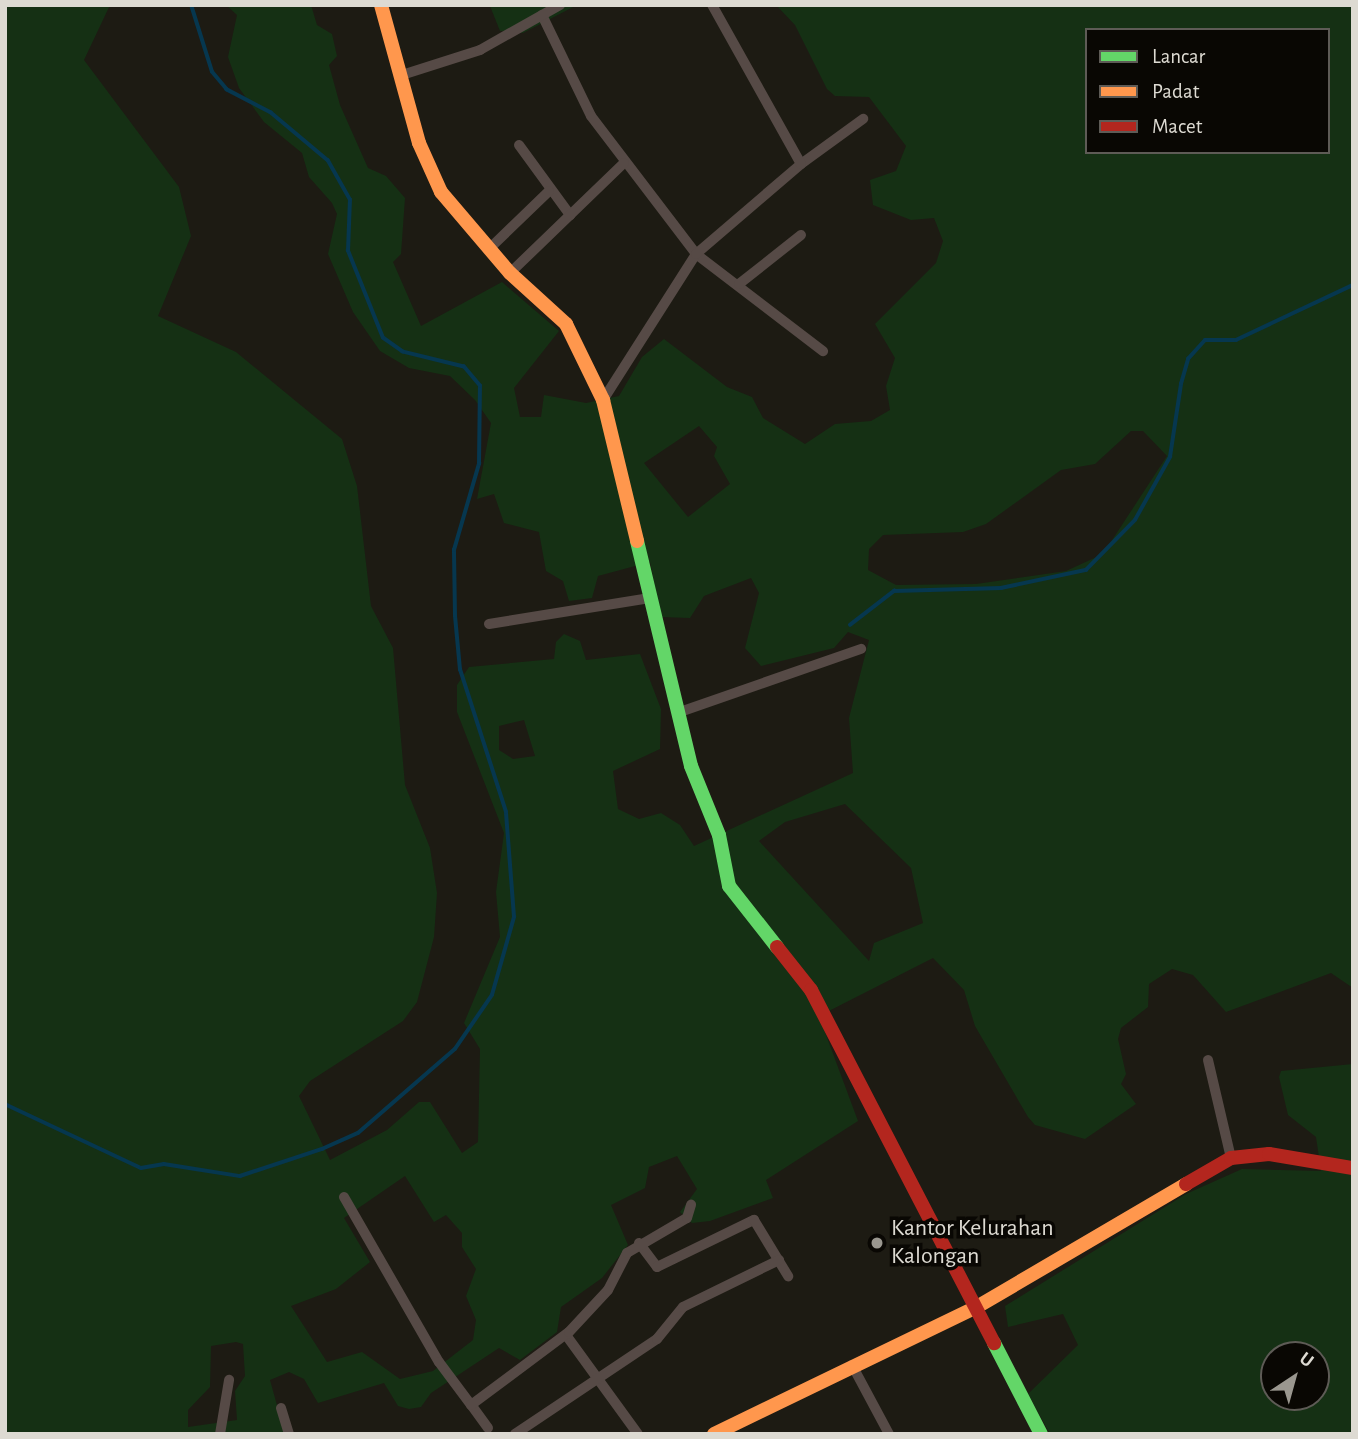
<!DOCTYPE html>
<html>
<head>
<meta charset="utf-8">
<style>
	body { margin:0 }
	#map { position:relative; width:1358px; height:1439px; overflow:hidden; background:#1d1b13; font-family:"Alegreya Sans",sans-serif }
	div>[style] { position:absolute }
	.green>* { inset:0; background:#153014 }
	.stream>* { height:3.5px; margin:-1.75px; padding:0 1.75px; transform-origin:1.75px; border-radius:1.75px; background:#06374f }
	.street>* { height:10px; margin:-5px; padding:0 5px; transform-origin:5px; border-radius:5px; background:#564a46 }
	.fast>* { height:14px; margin:-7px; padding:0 7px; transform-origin:7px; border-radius:7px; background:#63d668 }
	.slow>* { height:14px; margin:-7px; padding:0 7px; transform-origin:7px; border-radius:7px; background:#ff974d }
	.jam>* { height:14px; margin:-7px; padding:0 7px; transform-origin:7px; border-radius:7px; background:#b3261e }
	.dots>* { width:19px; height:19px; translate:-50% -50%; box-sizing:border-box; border:4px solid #090703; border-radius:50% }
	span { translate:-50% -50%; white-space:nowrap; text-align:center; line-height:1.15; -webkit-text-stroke:7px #090703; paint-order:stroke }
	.poi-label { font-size:24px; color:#dddad2 }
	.left { translate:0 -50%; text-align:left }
	.frame { position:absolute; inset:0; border:7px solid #dddad2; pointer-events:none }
	.legend { position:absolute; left:1085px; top:28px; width:245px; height:126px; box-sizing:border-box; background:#090703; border:2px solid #5e5b56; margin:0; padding:9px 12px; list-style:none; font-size:21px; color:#dddad2 }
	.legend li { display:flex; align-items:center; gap:14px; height:35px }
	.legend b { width:35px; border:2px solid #5e5b56 }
	.north { position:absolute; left:1260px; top:1341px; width:70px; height:70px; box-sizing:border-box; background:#090703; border:2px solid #5e5b56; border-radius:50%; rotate:36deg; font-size:19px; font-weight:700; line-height:28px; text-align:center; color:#dddad2 }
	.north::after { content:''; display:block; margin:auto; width:24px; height:32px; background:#9a978f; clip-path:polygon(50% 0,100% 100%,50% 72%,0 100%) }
</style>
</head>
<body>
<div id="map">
	<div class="green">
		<div style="clip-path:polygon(evenodd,5px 5px,110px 5px,84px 60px,179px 187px,191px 236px,158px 316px,236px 352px,342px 439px,357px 486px,371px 606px,393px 648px,405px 785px,430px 848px,437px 893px,434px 937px,417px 1002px,403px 1021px,310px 1081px,299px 1096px,330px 1160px,387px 1130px,419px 1102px,430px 1102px,462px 1153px,478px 1142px,480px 1049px,464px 1023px,500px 937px,496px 892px,504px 833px,457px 712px,457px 685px,469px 667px,554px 659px,556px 642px,564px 634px,580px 641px,586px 660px,640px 654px,661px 709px,660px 749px,613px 771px,618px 809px,639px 819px,661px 813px,680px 825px,694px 846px,853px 773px,849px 718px,869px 640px,848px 632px,834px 648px,761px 666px,745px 648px,759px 593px,751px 578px,704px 596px,690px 618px,661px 617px,650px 562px,598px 576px,592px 598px,569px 601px,563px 581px,546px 571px,539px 532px,504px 523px,494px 494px,477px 499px,491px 423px,475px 400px,450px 376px,409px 368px,380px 351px,353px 312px,328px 254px,337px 214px,332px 203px,309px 177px,302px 153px,264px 122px,239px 88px,228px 57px,237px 15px,226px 5px,311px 5px,317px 25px,332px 34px,337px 56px,329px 65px,340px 105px,368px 168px,386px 176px,405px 198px,401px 254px,393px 262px,421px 326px,502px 282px,559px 331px,514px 388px,520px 417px,541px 417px,544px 395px,586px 403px,619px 396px,642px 357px,664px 339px,727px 387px,752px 397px,763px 418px,805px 444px,835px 424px,871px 421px,890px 410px,886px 386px,895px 358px,875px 324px,936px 263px,943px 241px,934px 218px,911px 220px,873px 205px,870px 180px,896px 171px,906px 146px,869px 97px,835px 96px,827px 89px,795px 25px,776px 5px,1353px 5px,1353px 988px,1331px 973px,1226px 1012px,1193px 975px,1172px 969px,1149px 984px,1148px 1007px,1121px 1028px,1118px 1039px,1126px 1074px,1121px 1084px,1136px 1104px,1085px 1139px,1035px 1125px,1028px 1117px,975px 1026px,964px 990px,933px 958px,819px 1016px,858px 1121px,766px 1180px,773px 1198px,710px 1221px,692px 1223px,680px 1212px,697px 1189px,677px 1156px,649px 1167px,645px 1188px,611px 1205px,628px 1245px,602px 1278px,561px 1307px,557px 1332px,520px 1360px,499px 1348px,431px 1393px,421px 1407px,409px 1409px,398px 1406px,384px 1383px,318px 1403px,304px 1379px,289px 1372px,270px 1380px,285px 1434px,5px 1434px,5px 5px,1087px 30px,1328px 30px,1328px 152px,1087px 152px,1087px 30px,5px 5px,699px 426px,717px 447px,714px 456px,730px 484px,688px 517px,644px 463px,699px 426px,5px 5px,1131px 431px,1143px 431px,1167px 456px,1103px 554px,1066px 571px,976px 584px,896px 585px,868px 570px,869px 549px,883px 535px,963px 532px,986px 524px,1061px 470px,1095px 464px,1131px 431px,5px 5px,524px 720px,535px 756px,513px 759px,499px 750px,499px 726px,524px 720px,5px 5px,845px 804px,911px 868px,923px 923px,874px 943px,869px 961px,759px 841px,785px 822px,845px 804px,5px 5px,405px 1176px,434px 1222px,446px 1215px,462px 1233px,462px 1247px,476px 1269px,466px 1296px,476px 1320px,473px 1340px,433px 1371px,400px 1379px,362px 1352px,327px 1362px,291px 1306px,336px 1289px,370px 1262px,344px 1218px,405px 1176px,5px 5px,236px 1342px,243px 1344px,245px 1376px,235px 1391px,237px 1420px,188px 1427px,188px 1410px,210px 1387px,211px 1346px,236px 1342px)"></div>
		<div style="clip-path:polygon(577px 5px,523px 33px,500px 31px,490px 6px)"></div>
		<div style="clip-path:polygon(evenodd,1353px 1064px,1353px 1434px,1050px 1434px,1028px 1394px,1078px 1345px,1063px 1314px,1008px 1327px,1005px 1306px,1186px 1194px,1242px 1169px,1321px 1171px,1316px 1137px,1288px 1115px,1279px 1077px,1281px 1071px,1353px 1064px,1274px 1355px,1316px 1355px,1316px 1397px,1274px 1397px,1274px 1355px)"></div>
	</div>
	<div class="stream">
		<div style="left:850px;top:625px;width:56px;rotate:-37.7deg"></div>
		<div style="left:894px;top:591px;width:107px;rotate:-1.6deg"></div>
		<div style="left:1001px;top:588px;width:87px;rotate:-12deg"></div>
		<div style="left:1086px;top:570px;width:70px;rotate:-45.6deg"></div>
		<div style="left:1135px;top:520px;width:72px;rotate:-60.9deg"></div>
		<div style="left:1170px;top:457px;width:74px;rotate:-81.4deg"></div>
		<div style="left:1181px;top:384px;width:26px;rotate:-74deg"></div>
		<div style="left:1188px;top:359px;width:25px;rotate:-48deg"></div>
		<div style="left:1205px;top:340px;width:31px"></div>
		<div style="left:1236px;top:340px;width:129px;rotate:-25.2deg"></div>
		<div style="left:5px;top:1104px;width:150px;rotate:25.2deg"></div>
		<div style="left:141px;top:1168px;width:23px;rotate:-10deg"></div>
		<div style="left:164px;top:1164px;width:77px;rotate:9deg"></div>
		<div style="left:240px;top:1176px;width:86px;rotate:-18.2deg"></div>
		<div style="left:322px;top:1149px;width:39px;rotate:-24deg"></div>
		<div style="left:358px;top:1133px;width:128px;rotate:-40.9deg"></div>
		<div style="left:455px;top:1049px;width:65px;rotate:-55.6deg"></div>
		<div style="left:492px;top:995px;width:81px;rotate:-74.2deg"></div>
		<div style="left:514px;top:917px;width:105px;rotate:-94.4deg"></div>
		<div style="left:506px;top:812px;width:149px;rotate:-107.9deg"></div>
		<div style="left:460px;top:670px;width:54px;rotate:-95.3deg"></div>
		<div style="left:455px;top:616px;width:66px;rotate:-90.9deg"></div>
		<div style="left:454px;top:550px;width:90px;rotate:-73.8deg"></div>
		<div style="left:479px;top:464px;width:78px;rotate:-89.3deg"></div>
		<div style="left:480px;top:386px;width:25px;rotate:-130deg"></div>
		<div style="left:464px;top:367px;width:63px;rotate:-166.2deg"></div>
		<div style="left:403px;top:352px;width:24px;rotate:-145deg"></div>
		<div style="left:383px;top:338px;width:94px;rotate:-111.9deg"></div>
		<div style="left:348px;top:251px;width:51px;rotate:-87.8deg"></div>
		<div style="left:350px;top:200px;width:45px;rotate:-119.4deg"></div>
		<div style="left:328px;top:161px;width:75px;rotate:-139.9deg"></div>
		<div style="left:271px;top:113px;width:50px;rotate:-152.4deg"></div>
		<div style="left:227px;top:90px;width:23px;rotate:-130deg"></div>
		<div style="left:212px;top:72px;width:70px;rotate:-107.4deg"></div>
	</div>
	<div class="street">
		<div style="left:542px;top:15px;width:112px;rotate:64.1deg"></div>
		<div style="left:591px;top:116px;width:173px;rotate:52.7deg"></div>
		<div style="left:696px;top:254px;width:160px;rotate:37.4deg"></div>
		<div style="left:405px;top:74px;width:79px;rotate:-17.7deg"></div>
		<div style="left:480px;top:50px;width:92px;rotate:-29.4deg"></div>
		<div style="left:519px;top:145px;width:87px;rotate:53.9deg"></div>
		<div style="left:801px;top:164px;width:77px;rotate:-36deg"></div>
		<div style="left:489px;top:249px;width:83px;rotate:-44deg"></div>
		<div style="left:510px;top:273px;width:158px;rotate:-44deg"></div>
		<div style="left:739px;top:284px;width:79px;rotate:-38.3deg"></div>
		<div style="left:603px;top:400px;width:173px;rotate:-57.5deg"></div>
		<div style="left:696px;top:254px;width:138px;rotate:-40.6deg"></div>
		<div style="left:801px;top:164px;width:182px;rotate:-119.2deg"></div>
		<div style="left:489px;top:624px;width:163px;rotate:-9.2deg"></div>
		<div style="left:677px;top:713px;width:195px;rotate:-19.2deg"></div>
		<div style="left:1208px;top:1060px;width:101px;rotate:76.8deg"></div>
		<div style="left:344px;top:1197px;width:190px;rotate:60.1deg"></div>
		<div style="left:439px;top:1362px;width:54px;rotate:53.3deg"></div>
		<div style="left:639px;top:1243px;width:30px;rotate:53deg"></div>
		<div style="left:657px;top:1267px;width:108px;rotate:-25.9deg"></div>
		<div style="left:754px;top:1220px;width:66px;rotate:58.7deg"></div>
		<div style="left:566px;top:1335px;width:122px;rotate:54deg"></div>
		<div style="left:852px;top:1365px;width:78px;rotate:61.8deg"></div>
		<div style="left:281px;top:1408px;width:27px;rotate:73deg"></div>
		<div style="left:488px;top:1428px;width:29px;rotate:-126deg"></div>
		<div style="left:471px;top:1405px;width:122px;rotate:-36.7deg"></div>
		<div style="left:569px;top:1332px;width:57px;rotate:-47.1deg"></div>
		<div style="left:608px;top:1290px;width:42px;rotate:-62.8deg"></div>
		<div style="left:627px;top:1253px;width:69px;rotate:-30.3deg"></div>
		<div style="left:687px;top:1218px;width:14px;rotate:-73deg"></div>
		<div style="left:220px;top:1434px;width:55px;rotate:-80.5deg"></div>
		<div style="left:515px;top:1434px;width:171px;rotate:-33.8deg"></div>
		<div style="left:657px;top:1339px;width:41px;rotate:-50.9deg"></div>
		<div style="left:683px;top:1307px;width:107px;rotate:-26.1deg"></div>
	</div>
	<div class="fast">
		<div style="left:637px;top:541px;width:231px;rotate:76.5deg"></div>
		<div style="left:691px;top:766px;width:74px;rotate:67.9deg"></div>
		<div style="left:719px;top:835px;width:52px;rotate:78.9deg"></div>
		<div style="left:729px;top:886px;width:78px;rotate:51.8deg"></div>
		<div style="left:994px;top:1343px;width:102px;rotate:62.7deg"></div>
	</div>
	<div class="slow">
		<div style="left:381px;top:5px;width:143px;rotate:74.6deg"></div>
		<div style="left:419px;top:143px;width:54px;rotate:65.8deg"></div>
		<div style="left:441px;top:192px;width:106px;rotate:49.6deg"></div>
		<div style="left:510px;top:273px;width:76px;rotate:42.3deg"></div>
		<div style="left:566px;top:324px;width:85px;rotate:64deg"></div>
		<div style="left:603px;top:400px;width:145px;rotate:76.4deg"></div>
		<div style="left:714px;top:1434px;width:290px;rotate:-25.8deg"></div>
		<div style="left:975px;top:1308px;width:245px;rotate:-30.4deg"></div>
	</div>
	<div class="jam">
		<div style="left:777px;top:947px;width:55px;rotate:51.7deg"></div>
		<div style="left:811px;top:990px;width:398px;rotate:62.6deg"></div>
		<div style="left:1186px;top:1184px;width:52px;rotate:-30deg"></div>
		<div style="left:1231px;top:1158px;width:38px;rotate:-6deg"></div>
		<div style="left:1269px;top:1154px;width:85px;rotate:9.5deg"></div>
	</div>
	<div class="dots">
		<div style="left:877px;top:1243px;background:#9a978f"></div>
	</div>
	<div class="poi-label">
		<span class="left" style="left:891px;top:1243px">Kantor Kelurahan<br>Kalongan</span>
	</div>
	<div class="frame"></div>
	<ul class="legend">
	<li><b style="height:9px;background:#63d668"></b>Lancar</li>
	<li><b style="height:9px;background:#ff974d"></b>Padat</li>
	<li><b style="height:9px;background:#b3261e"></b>Macet</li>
	</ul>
	<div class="north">U</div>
</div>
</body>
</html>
